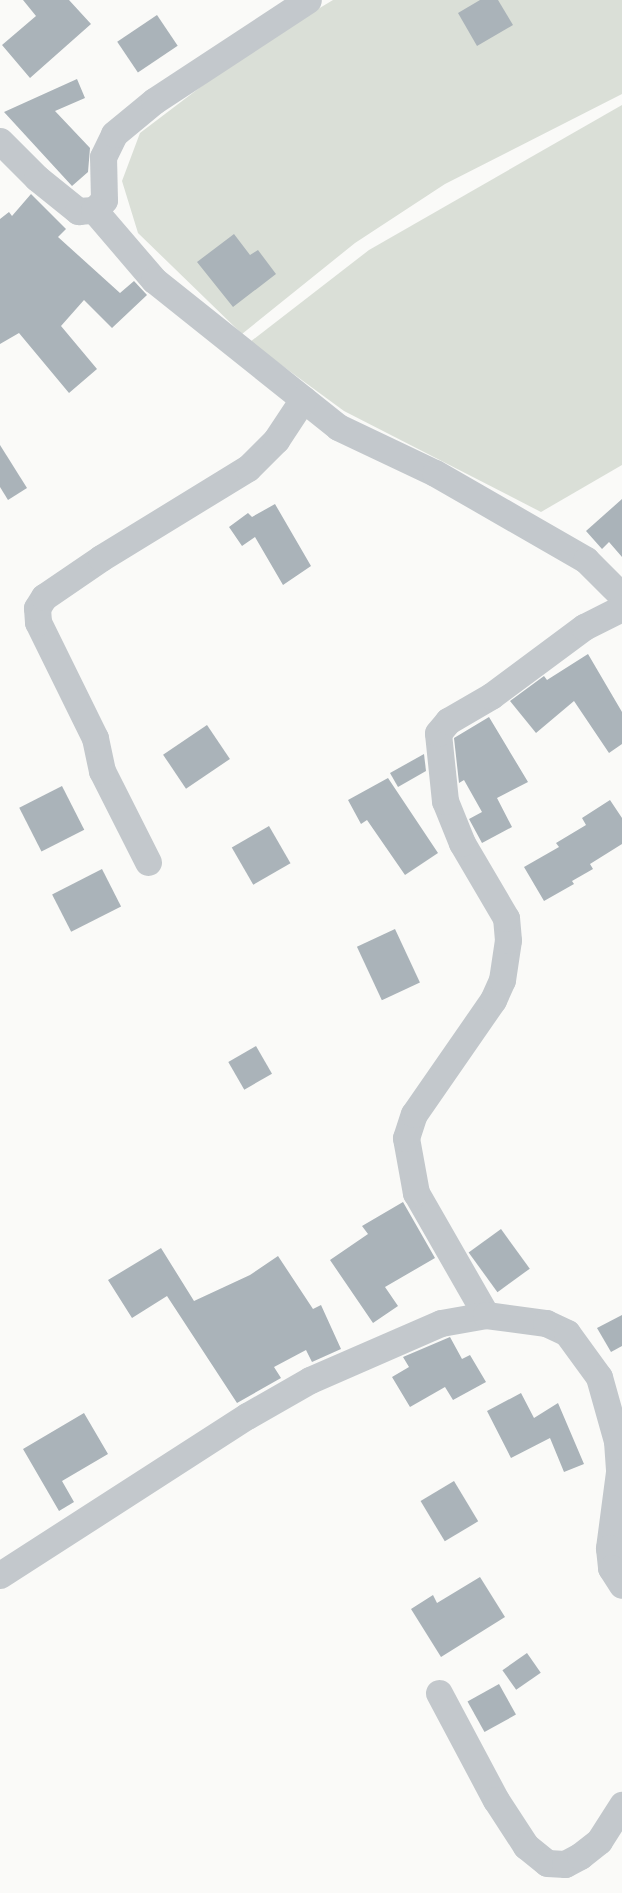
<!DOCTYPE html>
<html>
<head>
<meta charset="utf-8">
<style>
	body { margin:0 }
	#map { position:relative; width:622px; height:1893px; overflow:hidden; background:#fafaf8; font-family:Mulish,sans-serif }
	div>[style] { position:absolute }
	.green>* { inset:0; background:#dadfd7 }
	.building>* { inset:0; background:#aab3b9; transform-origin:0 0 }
	.minor>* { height:27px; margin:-13.5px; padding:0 13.5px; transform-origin:13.5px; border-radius:13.5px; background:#c3c8cc }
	span { translate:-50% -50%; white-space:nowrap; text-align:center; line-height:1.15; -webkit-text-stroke:6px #fff; paint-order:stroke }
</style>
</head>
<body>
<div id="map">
	<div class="green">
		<div style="clip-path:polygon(333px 0,622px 0,622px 94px,445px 184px,355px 243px,242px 334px,138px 233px,122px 181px,140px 133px,248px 51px)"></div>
		<div style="clip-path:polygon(622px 105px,622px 465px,541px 512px,344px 411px,250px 342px,369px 250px)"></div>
	</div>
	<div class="building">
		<div style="clip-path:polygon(23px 0,69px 0,91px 24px,30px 78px,2px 45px,36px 16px)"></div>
		<div style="clip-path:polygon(480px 0,498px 0,513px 25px,477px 46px,458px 13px)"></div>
		<div style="left:157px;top:15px;width:37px;height:48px;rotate:56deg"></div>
		<div style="clip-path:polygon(77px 79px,85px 98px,55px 111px,90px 148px,88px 172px,72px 186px,4px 112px)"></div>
		<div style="clip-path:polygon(31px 194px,66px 229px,58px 237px,120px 293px,134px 281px,147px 295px,112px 328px,84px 300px,61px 326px,97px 369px,69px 393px,19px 333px,0 344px,0 219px,9px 212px,12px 216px)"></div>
		<div style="clip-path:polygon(234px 234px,250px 255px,258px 250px,276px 274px,233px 307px,197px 262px)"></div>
		<div style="clip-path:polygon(0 445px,27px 488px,8px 500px,0 487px)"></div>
		<div style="clip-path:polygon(622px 499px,622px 557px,609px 542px,602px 549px,586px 531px)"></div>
		<div style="clip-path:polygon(275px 504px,311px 566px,283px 585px,255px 537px,242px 546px,229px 527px,248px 513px,252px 517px)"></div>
		<div style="clip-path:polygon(588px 654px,622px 712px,622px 744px,609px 753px,574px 701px,536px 733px,510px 701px,544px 676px,547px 680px)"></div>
		<div style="clip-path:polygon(489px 717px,528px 782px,497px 798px,512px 827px,482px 843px,469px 819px,482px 812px,464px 780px,459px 783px,454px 738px)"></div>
		<div style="left:207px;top:725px;width:41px;height:53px;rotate:56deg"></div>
		<div style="clip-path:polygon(424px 754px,426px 771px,398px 787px,390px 773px)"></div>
		<div style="clip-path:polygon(388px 778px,438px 853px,405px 875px,367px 820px,361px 824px,348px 800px)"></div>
		<div style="left:62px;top:786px;width:49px;height:48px;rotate:63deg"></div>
		<div style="clip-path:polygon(610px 800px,622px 818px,622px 844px,590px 864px,593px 869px,572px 881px,574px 884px,544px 901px,524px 867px,559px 847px,556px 843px,586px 825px,582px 818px)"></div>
		<div style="left:269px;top:826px;width:43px;height:43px;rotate:60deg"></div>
		<div style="left:102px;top:869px;width:42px;height:56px;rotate:63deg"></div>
		<div style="left:395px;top:929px;width:59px;height:42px;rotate:65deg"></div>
		<div style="left:256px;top:1046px;width:32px;height:32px;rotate:60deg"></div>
		<div style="clip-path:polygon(403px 1202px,435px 1258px,385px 1287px,398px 1306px,373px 1323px,330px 1260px,368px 1234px,362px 1226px)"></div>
		<div style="left:501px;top:1229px;width:49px;height:40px;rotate:54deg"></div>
		<div style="clip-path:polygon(161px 1248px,194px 1301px,250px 1275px,278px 1256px,313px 1309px,321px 1305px,341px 1349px,312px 1362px,306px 1350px,274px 1367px,281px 1378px,237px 1403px,167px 1296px,132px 1318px,108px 1280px)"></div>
		<div style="clip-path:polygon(622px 1315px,622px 1346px,611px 1352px,597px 1328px)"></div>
		<div style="clip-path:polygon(450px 1337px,462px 1359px,470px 1355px,486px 1382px,453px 1400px,445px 1387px,410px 1407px,392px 1377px,409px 1367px,403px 1357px)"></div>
		<div style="clip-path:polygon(521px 1393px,534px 1418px,558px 1403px,584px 1464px,564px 1472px,550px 1438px,511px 1458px,487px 1411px)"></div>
		<div style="clip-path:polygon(84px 1413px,108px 1454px,62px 1481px,74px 1502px,59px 1511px,23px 1449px)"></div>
		<div style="left:454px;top:1481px;width:47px;height:39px;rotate:59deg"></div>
		<div style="clip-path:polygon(480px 1577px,505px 1617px,441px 1657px,411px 1609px,433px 1595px,437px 1603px)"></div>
		<div style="left:527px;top:1653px;width:24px;height:30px;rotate:55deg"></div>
		<div style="left:499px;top:1684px;width:35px;height:36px;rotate:61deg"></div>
	</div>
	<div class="minor">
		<div style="left:0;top:141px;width:52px;rotate:45deg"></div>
		<div style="left:37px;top:178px;width:53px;rotate:38.8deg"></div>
		<div style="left:78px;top:211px;width:16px;rotate:-4deg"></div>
		<div style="left:94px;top:210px;width:14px;rotate:-45deg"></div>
		<div style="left:104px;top:200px;width:43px;rotate:-91.3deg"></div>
		<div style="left:103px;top:157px;width:25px;rotate:-64deg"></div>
		<div style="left:114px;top:134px;width:52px;rotate:-39.5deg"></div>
		<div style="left:154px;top:101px;width:184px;rotate:-33.3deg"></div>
		<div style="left:94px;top:210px;width:92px;rotate:49.4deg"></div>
		<div style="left:154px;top:280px;width:236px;rotate:38.6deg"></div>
		<div style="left:338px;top:427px;width:107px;rotate:25.4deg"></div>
		<div style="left:435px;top:473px;width:174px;rotate:29.9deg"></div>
		<div style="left:586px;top:560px;width:51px;rotate:45deg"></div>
		<div style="left:148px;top:862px;width:102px;rotate:-116.8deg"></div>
		<div style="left:102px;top:771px;width:34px;rotate:-102deg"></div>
		<div style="left:95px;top:738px;width:129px;rotate:-116.2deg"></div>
		<div style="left:38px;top:622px;width:14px;rotate:-94deg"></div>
		<div style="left:37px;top:608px;width:13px;rotate:-58deg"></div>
		<div style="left:44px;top:597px;width:69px;rotate:-34.4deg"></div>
		<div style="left:101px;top:558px;width:172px;rotate:-31.5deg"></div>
		<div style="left:248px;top:468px;width:40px;rotate:-45deg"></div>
		<div style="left:276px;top:440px;width:49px;rotate:-56.6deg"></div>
		<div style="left:486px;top:1315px;width:141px;rotate:-119.8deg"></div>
		<div style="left:416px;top:1193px;width:56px;rotate:-100.3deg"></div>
		<div style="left:406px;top:1138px;width:25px;rotate:-72deg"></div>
		<div style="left:414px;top:1114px;width:139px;rotate:-55.3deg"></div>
		<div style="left:493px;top:1000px;width:22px;rotate:-66deg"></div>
		<div style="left:502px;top:980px;width:40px;rotate:-81.5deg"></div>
		<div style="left:508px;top:940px;width:22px;rotate:-95deg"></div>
		<div style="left:506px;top:918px;width:87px;rotate:-120.4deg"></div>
		<div style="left:462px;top:843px;width:45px;rotate:-112deg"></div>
		<div style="left:445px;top:801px;width:68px;rotate:-95.9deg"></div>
		<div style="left:438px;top:733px;width:16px;rotate:-50deg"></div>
		<div style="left:448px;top:721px;width:50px;rotate:-30.2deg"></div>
		<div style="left:491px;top:696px;width:116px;rotate:-36.6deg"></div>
		<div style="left:584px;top:627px;width:42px;rotate:-26.6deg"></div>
		<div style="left:0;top:1575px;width:294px;rotate:-32.8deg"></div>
		<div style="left:247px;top:1416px;width:73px;rotate:-29.7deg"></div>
		<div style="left:310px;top:1380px;width:143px;rotate:-23.5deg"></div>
		<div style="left:441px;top:1323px;width:46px;rotate:-10.1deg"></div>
		<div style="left:486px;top:1315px;width:61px;rotate:7.6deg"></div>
		<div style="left:546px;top:1323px;width:23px;rotate:25deg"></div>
		<div style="left:567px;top:1333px;width:54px;rotate:54deg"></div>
		<div style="left:599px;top:1377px;width:66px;rotate:74.3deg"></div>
		<div style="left:617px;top:1441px;width:31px;rotate:86deg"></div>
		<div style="left:619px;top:1472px;width:77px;rotate:97.5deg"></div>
		<div style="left:609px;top:1548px;width:20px;rotate:84deg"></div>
		<div style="left:611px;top:1568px;width:20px;rotate:57deg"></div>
		<div style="left:439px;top:1693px;width:121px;rotate:62deg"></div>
		<div style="left:496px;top:1800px;width:55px;rotate:56.9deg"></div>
		<div style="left:526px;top:1846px;width:27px;rotate:39deg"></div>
		<div style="left:547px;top:1863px;width:18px;rotate:3deg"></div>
		<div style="left:565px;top:1864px;width:17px;rotate:-28deg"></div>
		<div style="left:580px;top:1856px;width:24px;rotate:-38deg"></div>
		<div style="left:599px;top:1841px;width:43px;rotate:-57.4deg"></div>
	</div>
</div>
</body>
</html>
